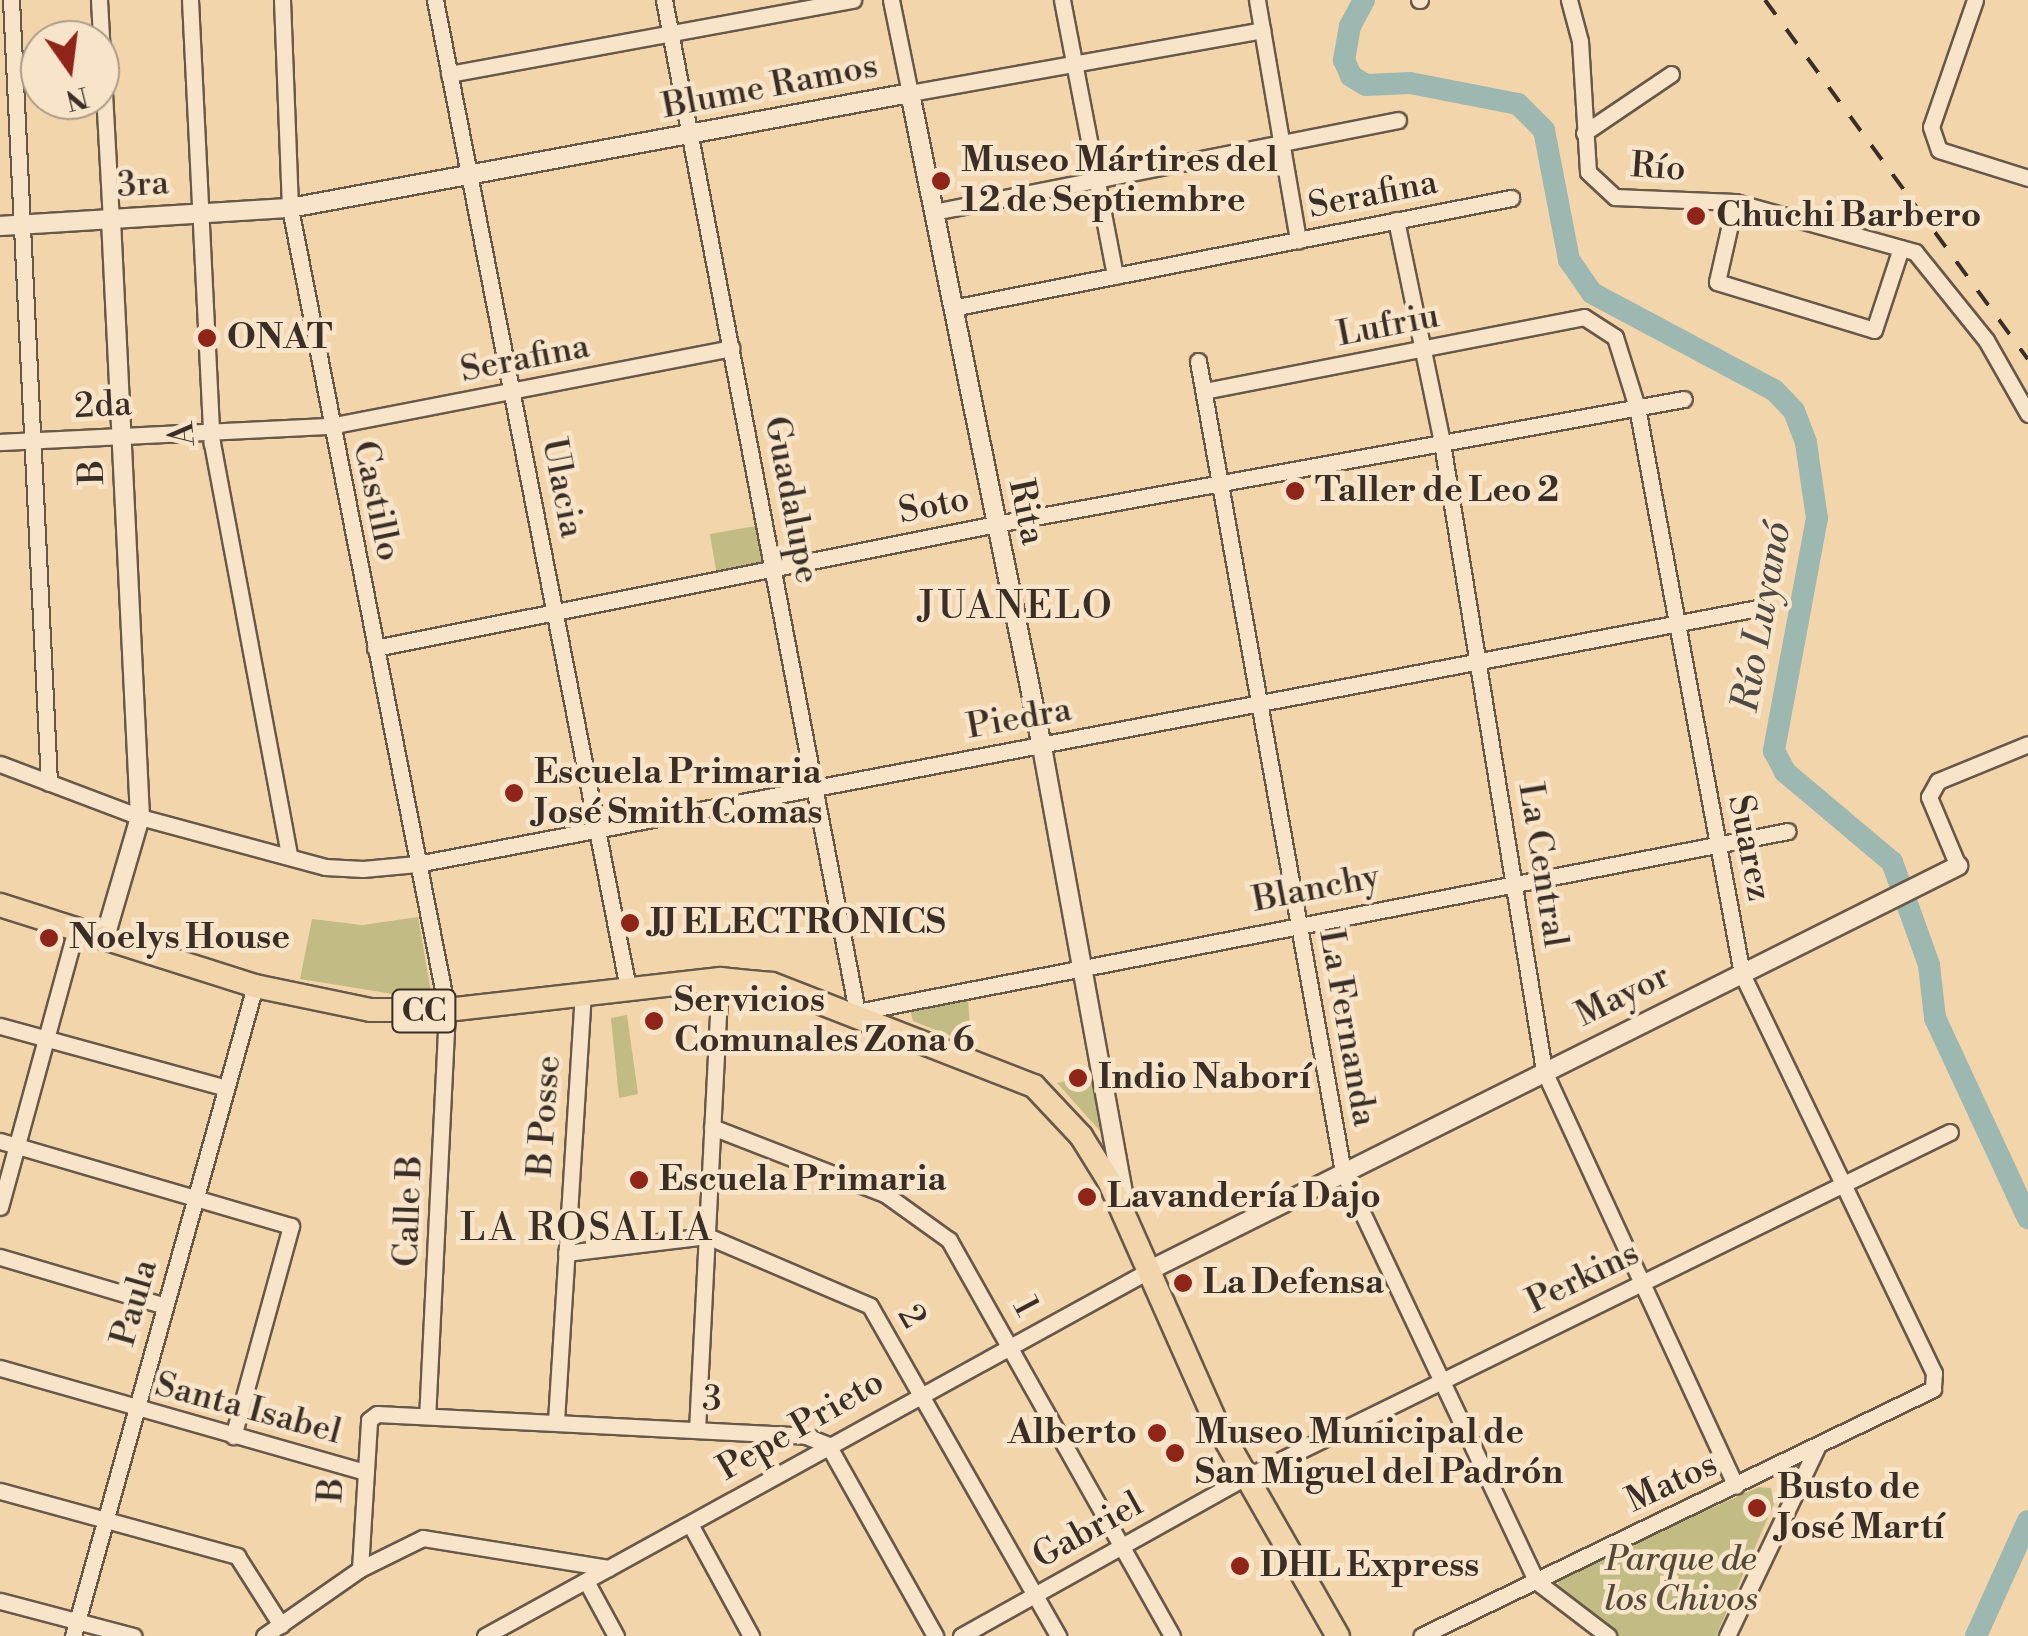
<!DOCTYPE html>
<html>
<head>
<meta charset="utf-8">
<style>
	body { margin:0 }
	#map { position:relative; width:2028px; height:1636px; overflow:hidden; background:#f3d5ac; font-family:"Libre Bodoni",serif }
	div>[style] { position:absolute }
	.green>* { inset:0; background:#c3bb84; transform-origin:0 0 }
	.river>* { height:22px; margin:-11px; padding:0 11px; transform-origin:11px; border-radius:11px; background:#9db7b1 }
	.roads { filter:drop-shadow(2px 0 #685848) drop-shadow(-2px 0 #685848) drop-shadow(0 2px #685848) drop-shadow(0 -2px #685848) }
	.minor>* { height:15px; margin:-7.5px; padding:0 7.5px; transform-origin:7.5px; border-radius:7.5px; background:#f7e4c9 }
	.tertiary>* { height:18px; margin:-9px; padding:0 9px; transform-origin:9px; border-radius:9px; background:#f7e4c9 }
	.primary>* { height:22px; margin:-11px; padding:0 11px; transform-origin:11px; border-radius:11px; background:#f3d5ac }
	.rail>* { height:4px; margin-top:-2px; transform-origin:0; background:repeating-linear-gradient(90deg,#3a2e26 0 18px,transparent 0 36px) }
	.dots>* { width:28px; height:28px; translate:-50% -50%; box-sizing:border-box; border:5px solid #f7e4c9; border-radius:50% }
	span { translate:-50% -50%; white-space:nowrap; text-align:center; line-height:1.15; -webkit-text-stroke:9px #f7e4c9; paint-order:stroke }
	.shield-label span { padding:2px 8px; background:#f7e4c9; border:2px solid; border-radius:8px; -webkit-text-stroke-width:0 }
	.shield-label { font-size:32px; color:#3a2e26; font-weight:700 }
	.street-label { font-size:35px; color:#3a2e26 }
	.poi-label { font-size:35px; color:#3a2e26; font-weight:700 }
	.left { translate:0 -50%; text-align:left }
	.right { translate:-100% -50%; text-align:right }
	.park-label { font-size:35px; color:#554a39; font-style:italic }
	.neighbourhood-label { font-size:38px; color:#3a2e26; letter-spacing:2.5px }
	.water-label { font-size:38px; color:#4e4942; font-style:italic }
	.north { position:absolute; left:20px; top:20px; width:100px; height:100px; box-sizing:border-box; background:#f7e4c9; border:2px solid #ab9b88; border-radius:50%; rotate:166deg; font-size:28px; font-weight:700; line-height:40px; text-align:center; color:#3a2e26 }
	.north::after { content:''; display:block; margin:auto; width:35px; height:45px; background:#8f2418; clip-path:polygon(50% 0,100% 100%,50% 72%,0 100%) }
</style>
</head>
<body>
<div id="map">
	<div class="green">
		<div style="left:761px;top:525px;width:40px;height:52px;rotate:80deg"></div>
		<div style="clip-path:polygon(418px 917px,431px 992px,399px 995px,300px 979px,312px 919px,362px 925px)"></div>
		<div style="clip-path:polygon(968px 999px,971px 1044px,913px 1021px,910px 1010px)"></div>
		<div style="clip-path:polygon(627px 1015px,638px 1094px,619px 1098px,611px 1018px)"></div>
		<div style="clip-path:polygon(1100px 1073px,1105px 1129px,1100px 1131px,1057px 1083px)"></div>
		<div style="clip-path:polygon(1759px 1487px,1771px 1488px,1774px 1504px,1716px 1636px,1618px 1636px,1556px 1590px,1561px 1575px)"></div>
	</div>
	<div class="river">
		<div style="left:1364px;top:0;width:30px;rotate:118deg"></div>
		<div style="left:1350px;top:26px;width:35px;rotate:100deg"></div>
		<div style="left:1344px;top:60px;width:17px;rotate:66deg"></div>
		<div style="left:1351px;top:76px;width:17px;rotate:31deg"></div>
		<div style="left:1366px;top:85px;width:44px;rotate:-2.6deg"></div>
		<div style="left:1410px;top:83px;width:110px;rotate:11deg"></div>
		<div style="left:1518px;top:104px;width:37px;rotate:45deg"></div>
		<div style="left:1544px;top:130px;width:132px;rotate:79.1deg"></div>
		<div style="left:1569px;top:260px;width:40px;rotate:55.1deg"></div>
		<div style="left:1592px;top:293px;width:206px;rotate:28.1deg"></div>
		<div style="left:1774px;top:390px;width:29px;rotate:46deg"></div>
		<div style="left:1794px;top:411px;width:34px;rotate:69deg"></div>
		<div style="left:1806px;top:443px;width:76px;rotate:81.7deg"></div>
		<div style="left:1817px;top:518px;width:237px;rotate:100.5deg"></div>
		<div style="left:1774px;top:751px;width:24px;rotate:62deg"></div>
		<div style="left:1785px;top:772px;width:140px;rotate:40.1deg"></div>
		<div style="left:1892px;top:862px;width:109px;rotate:70.2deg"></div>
		<div style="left:1929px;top:965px;width:53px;rotate:83.5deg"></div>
		<div style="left:1935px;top:1018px;width:221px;rotate:65.1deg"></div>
		<div style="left:1976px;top:1636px;width:126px;rotate:-65.7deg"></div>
	</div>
	<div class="roads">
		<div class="minor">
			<div style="left:11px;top:0;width:784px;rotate:87.22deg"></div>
			<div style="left:99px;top:0;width:219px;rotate:86.9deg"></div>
			<div style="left:190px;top:0;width:444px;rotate:87.2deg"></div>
			<div style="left:212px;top:443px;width:420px;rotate:79.4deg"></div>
			<div style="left:282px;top:0;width:208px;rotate:87.8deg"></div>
			<div style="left:290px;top:208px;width:817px;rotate:78.92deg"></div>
			<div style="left:447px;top:1010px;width:403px;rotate:92.8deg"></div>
			<div style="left:435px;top:0;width:1007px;rotate:78.95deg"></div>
			<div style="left:664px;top:0;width:1030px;rotate:79.2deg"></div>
			<div style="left:857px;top:1012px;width:948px;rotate:-11deg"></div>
			<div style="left:891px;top:0;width:95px;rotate:78.5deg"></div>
			<div style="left:910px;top:93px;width:358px;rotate:-10.1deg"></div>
			<div style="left:1062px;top:0;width:281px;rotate:79.1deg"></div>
			<div style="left:1257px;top:0;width:244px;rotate:80.3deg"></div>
			<div style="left:1419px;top:0;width:1px"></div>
			<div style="left:1569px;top:0;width:42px;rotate:75deg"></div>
			<div style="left:1580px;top:41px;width:131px;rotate:86.5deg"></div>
			<div style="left:1588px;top:172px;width:37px;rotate:43deg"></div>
			<div style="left:1615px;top:197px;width:120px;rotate:2.4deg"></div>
			<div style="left:1735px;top:202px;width:187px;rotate:15.5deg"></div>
			<div style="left:1915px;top:252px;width:113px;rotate:51.1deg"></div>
			<div style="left:1986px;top:340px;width:85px;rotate:60.4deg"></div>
			<div style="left:1975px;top:0;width:134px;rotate:109.1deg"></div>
			<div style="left:1931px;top:127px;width:24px;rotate:71deg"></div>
			<div style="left:1939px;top:150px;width:93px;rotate:17.5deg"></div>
			<div style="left:449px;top:74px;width:411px;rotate:-10.4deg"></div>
			<div style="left:1584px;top:133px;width:105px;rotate:-34.1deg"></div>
			<div style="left:1735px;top:202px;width:82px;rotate:102.7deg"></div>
			<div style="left:1717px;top:282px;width:164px;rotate:17deg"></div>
			<div style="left:1874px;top:330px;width:86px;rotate:-71.8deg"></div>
			<div style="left:934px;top:212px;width:473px;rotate:-11.2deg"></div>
			<div style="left:1396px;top:220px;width:228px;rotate:78.3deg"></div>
			<div style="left:1442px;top:443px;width:636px;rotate:80.77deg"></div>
			<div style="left:1544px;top:1071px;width:457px;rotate:65.2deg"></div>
			<div style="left:952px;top:308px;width:570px;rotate:-11.13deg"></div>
			<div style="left:1198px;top:361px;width:824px;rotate:79.86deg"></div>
			<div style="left:1343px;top:1172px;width:452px;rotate:64.7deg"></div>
			<div style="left:1536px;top:1581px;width:91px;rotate:37.4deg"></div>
			<div style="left:1204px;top:391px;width:387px;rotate:-11deg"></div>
			<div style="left:1584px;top:317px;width:37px;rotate:33deg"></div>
			<div style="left:1615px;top:337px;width:73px;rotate:72.6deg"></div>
			<div style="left:1637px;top:407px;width:577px;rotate:79.51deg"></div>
			<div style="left:1742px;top:974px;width:443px;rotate:64.3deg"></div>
			<div style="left:1934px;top:1373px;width:16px;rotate:94deg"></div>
			<div style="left:1933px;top:1389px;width:568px;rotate:154.25deg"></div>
			<div style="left:0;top:442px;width:330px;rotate:-2.8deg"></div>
			<div style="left:330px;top:426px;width:409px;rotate:-11deg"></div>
			<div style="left:375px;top:648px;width:633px;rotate:-11.29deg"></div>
			<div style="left:996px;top:524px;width:699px;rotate:-10.3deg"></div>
			<div style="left:0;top:764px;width:150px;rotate:20.7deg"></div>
			<div style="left:140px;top:817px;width:192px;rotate:15.1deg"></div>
			<div style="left:325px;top:867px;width:38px;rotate:3deg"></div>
			<div style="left:363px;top:869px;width:54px;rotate:-5.3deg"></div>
			<div style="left:417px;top:864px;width:1365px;rotate:-10.81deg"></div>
			<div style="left:1958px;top:866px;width:75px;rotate:-112.8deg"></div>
			<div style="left:1929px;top:797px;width:18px;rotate:-61deg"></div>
			<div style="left:1938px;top:781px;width:97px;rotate:-22.3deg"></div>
			<div style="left:0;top:1026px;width:234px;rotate:15.3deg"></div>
			<div style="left:712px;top:1127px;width:186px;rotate:21.2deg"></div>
			<div style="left:885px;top:1194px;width:79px;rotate:35.7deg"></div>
			<div style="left:949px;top:1240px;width:454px;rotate:60.6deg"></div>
			<div style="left:0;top:1141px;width:303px;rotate:16.3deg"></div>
			<div style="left:291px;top:1226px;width:218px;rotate:105.4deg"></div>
			<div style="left:0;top:1207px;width:287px;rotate:-74.7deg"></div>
			<div style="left:566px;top:1253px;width:142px;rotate:-6.9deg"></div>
			<div style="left:707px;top:1236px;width:177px;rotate:23.2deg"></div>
			<div style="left:870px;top:1306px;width:380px;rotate:60.3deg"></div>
			<div style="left:0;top:1257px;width:172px;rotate:16.5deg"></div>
			<div style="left:0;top:1368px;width:380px;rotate:15.9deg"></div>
			<div style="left:556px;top:1421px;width:427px;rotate:-86.4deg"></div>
			<div style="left:697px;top:1430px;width:452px;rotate:-87.1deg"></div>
			<div style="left:0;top:1491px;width:246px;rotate:15.3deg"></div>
			<div style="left:237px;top:1556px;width:82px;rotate:57.5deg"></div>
			<div style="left:690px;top:1524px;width:128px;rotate:61.4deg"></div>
			<div style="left:360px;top:1569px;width:149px;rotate:-86.5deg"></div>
			<div style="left:369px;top:1420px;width:10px;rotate:-37deg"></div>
			<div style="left:377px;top:1414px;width:430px;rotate:2.9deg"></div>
			<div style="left:806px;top:1436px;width:24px;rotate:22deg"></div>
			<div style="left:828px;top:1445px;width:219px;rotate:60.7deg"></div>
			<div style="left:586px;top:1581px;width:63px;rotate:61.4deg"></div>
			<div style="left:0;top:1601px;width:138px;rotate:14.7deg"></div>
			<div style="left:73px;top:1636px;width:675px;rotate:-74.36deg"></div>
			<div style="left:264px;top:1636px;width:117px;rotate:-34.9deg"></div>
			<div style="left:360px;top:1569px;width:70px;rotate:-26.2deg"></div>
			<div style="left:423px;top:1538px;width:188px;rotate:9.2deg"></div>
			<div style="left:485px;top:1636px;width:757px;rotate:-28.83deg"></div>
			<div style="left:961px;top:1636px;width:324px;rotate:-29.2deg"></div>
			<div style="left:1244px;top:1478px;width:786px;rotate:-26.11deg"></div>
			<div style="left:1727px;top:1636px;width:209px;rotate:-64.5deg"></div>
		</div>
		<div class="tertiary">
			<div style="left:0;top:226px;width:291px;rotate:-3.6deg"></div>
			<div style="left:290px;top:208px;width:631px;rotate:-10.51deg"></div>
			<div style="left:910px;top:93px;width:667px;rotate:78.59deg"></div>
			<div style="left:1042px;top:747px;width:460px;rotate:79.7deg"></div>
			<div style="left:105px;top:937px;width:125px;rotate:-73.7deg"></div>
			<div style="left:140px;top:817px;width:599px;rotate:-92.78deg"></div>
			<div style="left:1148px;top:1271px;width:906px;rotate:-26.57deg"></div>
		</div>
		<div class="primary">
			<div style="left:0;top:905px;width:268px;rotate:17.6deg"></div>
			<div style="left:255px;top:986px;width:118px;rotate:11.7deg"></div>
			<div style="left:371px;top:1010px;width:76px"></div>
			<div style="left:447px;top:1010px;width:275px;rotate:-6.5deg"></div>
			<div style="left:720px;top:979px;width:52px;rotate:5.5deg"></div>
			<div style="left:772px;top:984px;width:281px;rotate:21.3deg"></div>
			<div style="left:1034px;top:1086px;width:69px;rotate:46.8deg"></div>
			<div style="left:1081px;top:1136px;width:53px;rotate:58.1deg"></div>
			<div style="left:1109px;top:1181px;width:267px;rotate:66.1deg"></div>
			<div style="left:1217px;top:1425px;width:243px;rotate:60.2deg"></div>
		</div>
	</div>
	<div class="rail">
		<div style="left:1765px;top:0;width:445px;rotate:53.8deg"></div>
	</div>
	<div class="dots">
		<div style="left:941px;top:181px;background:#8f2418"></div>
		<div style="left:1696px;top:216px;background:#8f2418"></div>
		<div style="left:207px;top:338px;background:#8f2418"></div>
		<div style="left:1295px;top:491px;background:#8f2418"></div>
		<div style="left:514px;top:793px;background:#8f2418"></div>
		<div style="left:630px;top:923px;background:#8f2418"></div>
		<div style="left:49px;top:938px;background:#8f2418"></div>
		<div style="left:654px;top:1021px;background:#8f2418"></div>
		<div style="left:1078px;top:1078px;background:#8f2418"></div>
		<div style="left:639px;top:1180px;background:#8f2418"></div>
		<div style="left:1087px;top:1197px;background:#8f2418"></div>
		<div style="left:1183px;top:1283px;background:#8f2418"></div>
		<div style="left:1157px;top:1433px;background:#8f2418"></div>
		<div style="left:1175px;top:1453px;background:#8f2418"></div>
		<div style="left:1757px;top:1508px;background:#8f2418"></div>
		<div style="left:1240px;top:1566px;background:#8f2418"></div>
	</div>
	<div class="shield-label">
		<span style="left:424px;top:1011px">CC</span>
	</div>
	<div class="street-label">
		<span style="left:770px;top:87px;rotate:-11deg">Blume Ramos</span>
		<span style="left:1658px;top:168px;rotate:4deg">Río</span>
		<span style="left:143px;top:185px;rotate:-3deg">3ra</span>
		<span style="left:1373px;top:195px;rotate:-11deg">Serafina</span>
		<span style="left:1388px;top:326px;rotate:-11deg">Lufriu</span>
		<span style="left:525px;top:359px;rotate:-11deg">Serafina</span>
		<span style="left:103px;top:406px;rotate:-3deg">2da</span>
		<span style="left:183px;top:434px;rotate:-95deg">A</span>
		<span style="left:93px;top:472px;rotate:-92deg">B</span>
		<span style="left:562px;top:488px;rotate:79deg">Ulacia</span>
		<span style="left:791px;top:500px;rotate:79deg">Guadalupe</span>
		<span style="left:376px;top:501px;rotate:78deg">Castillo</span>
		<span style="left:934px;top:506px;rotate:-11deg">Soto</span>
		<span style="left:1026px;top:512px;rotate:78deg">Rita</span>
		<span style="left:1019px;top:719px;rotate:-10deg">Piedra</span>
		<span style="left:1749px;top:848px;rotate:79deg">Suarez</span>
		<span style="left:1542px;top:865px;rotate:81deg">La Central</span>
		<span style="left:1316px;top:889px;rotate:-11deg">Blanchy</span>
		<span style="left:1623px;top:996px;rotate:-26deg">Mayor</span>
		<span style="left:1347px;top:1028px;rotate:80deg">La Fernanda</span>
		<span style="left:545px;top:1116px;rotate:-86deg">B Posse</span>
		<span style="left:409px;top:1211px;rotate:-88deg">Calle B</span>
		<span style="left:1583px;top:1278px;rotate:-26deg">Perkins</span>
		<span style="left:135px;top:1303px;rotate:-74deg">Paula</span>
		<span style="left:1025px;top:1307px;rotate:62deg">1</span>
		<span style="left:911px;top:1317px;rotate:60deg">2</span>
		<span style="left:712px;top:1400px;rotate:3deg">3</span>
		<span style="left:248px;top:1409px;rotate:15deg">Santa Isabel</span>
		<span style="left:801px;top:1426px;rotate:-30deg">Pepe Prieto</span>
		<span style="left:1672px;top:1483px;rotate:-25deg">Matos</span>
		<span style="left:332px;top:1490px;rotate:-87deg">B</span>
		<span style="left:1088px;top:1531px;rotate:-29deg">Gabriel</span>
	</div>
	<div class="poi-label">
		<span class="left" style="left:961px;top:181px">Museo Mártires del<br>12 de Septiembre</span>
		<span class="left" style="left:1716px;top:216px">Chuchi Barbero</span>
		<span class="left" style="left:227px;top:338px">ONAT</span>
		<span class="left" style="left:1315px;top:491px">Taller de Leo 2</span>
		<span class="left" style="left:534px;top:793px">Escuela Primaria<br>José Smith Comas</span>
		<span class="left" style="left:650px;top:923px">JJ ELECTRONICS</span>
		<span class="left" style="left:69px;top:938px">Noelys House</span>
		<span class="left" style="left:674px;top:1021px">Servicios<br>Comunales Zona 6</span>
		<span class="left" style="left:1098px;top:1078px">Indio Naborí</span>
		<span class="left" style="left:659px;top:1180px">Escuela Primaria</span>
		<span class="left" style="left:1107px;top:1197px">Lavandería Dajo</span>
		<span class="left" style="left:1203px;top:1283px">La Defensa</span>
		<span class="right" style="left:1137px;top:1433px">Alberto</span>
		<span class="left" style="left:1195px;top:1453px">Museo Municipal de<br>San Miguel del Padrón</span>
		<span class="left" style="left:1777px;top:1508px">Busto de<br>José Martí</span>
		<span class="left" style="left:1260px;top:1566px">DHL Express</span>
	</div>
	<div class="park-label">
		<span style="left:1681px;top:1580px">Parque de<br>los Chivos</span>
	</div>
	<div class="neighbourhood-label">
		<span style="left:1016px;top:607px">JUANELO</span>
		<span style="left:587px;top:1229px">LA ROSALIA</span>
	</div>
	<div class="water-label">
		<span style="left:1762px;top:617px;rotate:-80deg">Río Luyanó</span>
	</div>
	<div class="north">N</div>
</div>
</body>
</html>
